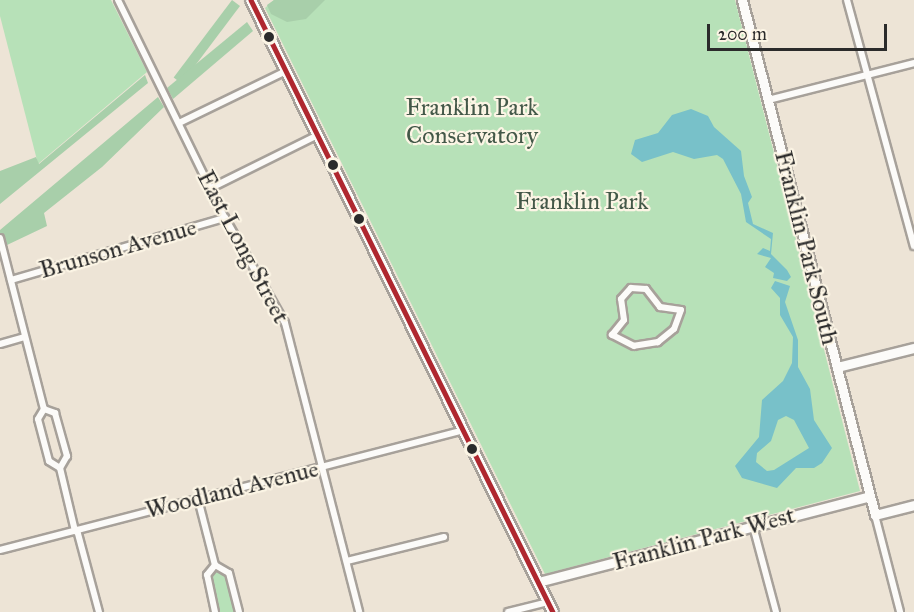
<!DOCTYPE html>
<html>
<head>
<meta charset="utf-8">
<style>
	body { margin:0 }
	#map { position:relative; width:914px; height:612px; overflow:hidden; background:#ede4d6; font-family:"IM FELL Great Primer",serif }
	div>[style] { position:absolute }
	.green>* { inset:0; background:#b7e1b8 }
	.forest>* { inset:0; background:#a8cfaa; transform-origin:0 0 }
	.water>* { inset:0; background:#78c1c9 }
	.roads { filter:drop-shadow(2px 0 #a7a19a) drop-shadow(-2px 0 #a7a19a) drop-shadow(0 2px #a7a19a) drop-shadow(0 -2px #a7a19a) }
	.street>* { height:6px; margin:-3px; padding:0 3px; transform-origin:3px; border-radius:3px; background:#fcfbf9 }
	.secondary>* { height:9px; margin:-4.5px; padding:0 4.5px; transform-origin:4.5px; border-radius:4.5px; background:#fcfbf9 }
	.primary>* { height:10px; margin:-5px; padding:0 5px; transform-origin:5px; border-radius:5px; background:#fcfbf9 }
	.bus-1>* { height:4.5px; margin:-2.25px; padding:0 2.25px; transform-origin:2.25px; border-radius:2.25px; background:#af272f }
	.dots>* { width:16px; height:16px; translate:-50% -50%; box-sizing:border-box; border:3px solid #fcf5e5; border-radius:50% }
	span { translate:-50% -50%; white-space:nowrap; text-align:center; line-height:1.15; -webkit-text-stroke:4.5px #fcf5e5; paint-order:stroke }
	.park-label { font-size:24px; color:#435848 }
	.street-label { font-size:24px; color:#2b2b2b }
	.scale { position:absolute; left:707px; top:24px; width:180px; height:27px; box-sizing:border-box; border:3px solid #2b2b2b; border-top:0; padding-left:8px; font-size:18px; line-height:21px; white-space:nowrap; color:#2b2b2b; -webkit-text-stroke:4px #fcf5e5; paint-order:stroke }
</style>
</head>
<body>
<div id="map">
	<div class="green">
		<div style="clip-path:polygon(0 0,111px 0,147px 72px,38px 164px,0 16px)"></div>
		<div style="clip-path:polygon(274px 0,735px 0,860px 491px,545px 574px,265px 8px)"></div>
		<div style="clip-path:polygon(216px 571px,225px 574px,235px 612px,218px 612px,210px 577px)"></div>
	</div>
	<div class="forest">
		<div style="left:232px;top:0;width:10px;height:97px;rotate:37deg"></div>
		<div style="clip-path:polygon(274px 0,325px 0,306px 19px,287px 22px,271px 14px,267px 5px)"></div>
		<div style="clip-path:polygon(247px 22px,253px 31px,173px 99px,167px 88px)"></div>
		<div style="clip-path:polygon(145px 75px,148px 83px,0 204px,0 171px,36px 157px,39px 164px)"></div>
		<div style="clip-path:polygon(158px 97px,164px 107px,102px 167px,44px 213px,47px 226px,7px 245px,5px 240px,0 243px,0 230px)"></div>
	</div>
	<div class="water">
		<div style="clip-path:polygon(691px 109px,708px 116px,714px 127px,741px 151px,744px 176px,752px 197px,748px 203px,753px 224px,773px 233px,771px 254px,787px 270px,791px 277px,787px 281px,773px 278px,774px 273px,765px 267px,771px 258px,757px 254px,763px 248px,770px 251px,771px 239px,746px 222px,741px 194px,723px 159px,717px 155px,694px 159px,673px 152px,642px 162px,631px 154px,635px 140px,658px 133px,672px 115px)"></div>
		<div style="clip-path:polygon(evenodd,775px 281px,790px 286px,785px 302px,798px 340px,798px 367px,810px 389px,814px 420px,832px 448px,822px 463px,814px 468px,796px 468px,777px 488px,742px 478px,735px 466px,759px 437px,762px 400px,783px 381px,792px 363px,793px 337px,780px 315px,780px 298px,771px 288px,775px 281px,786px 416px,794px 420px,809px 448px,774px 470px,767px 471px,756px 462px,757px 453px,771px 441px,778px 420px,786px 416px)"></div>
	</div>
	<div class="roads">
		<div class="street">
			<div style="left:118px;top:0;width:243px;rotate:63.9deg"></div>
			<div style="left:225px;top:218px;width:121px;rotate:60.3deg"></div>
			<div style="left:285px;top:323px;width:298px;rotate:75.6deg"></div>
			<div style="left:847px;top:0;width:255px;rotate:74.8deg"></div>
			<div style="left:768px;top:100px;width:151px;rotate:-14.2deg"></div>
			<div style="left:179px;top:123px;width:119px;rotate:-25.9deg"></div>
			<div style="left:211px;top:188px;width:119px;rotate:-26.4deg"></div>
			<div style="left:0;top:238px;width:177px;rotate:75.6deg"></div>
			<div style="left:11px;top:280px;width:223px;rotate:-16.2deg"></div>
			<div style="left:631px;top:288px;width:15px;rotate:4deg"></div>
			<div style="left:646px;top:289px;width:23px;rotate:52deg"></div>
			<div style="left:660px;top:307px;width:21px;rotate:8deg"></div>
			<div style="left:681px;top:310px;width:20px;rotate:110deg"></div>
			<div style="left:674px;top:329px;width:21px;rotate:141deg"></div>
			<div style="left:658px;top:342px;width:24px;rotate:171deg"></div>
			<div style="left:634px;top:346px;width:25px;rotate:-153deg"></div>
			<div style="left:612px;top:335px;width:19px;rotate:-51deg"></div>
			<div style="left:624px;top:320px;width:21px;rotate:-98deg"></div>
			<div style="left:621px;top:299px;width:15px;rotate:-48deg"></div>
			<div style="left:0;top:344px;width:26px;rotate:-16deg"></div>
			<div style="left:44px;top:409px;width:12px;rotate:20deg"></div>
			<div style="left:55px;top:413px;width:45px;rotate:74.4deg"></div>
			<div style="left:67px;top:456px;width:14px;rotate:120deg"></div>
			<div style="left:60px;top:468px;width:13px;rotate:-148deg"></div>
			<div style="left:49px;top:461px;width:43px;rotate:-104.7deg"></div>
			<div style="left:38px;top:419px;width:12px;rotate:-59deg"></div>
			<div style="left:60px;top:468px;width:65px;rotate:76.6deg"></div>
			<div style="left:198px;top:499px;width:68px;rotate:75.6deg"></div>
			<div style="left:875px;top:515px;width:100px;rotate:75.5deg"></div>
			<div style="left:753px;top:526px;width:89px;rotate:75deg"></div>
			<div style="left:77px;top:530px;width:85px;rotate:75deg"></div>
			<div style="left:0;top:550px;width:478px;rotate:-14.5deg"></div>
			<div style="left:347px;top:561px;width:100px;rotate:-13.9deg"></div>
			<div style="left:215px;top:565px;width:16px;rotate:30deg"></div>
			<div style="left:229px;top:573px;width:40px;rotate:75.6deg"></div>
			<div style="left:215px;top:612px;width:38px;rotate:-102deg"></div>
			<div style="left:207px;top:575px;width:13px;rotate:-51deg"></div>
			<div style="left:508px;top:612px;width:41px;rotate:-14deg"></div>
		</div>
		<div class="secondary">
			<div style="left:742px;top:0;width:532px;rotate:75.52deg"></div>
			<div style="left:875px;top:515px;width:40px;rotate:-14.4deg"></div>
			<div style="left:837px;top:367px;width:79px;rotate:-13.9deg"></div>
			<div style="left:538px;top:582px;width:343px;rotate:-14.5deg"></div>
		</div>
		<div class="primary">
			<div style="left:251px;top:0;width:682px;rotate:63.74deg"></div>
		</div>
	</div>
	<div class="bus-1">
		<div style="left:251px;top:0;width:682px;rotate:63.74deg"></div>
	</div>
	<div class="dots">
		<div style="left:269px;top:37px;background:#2b2b2b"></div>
		<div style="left:333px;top:165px;background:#2b2b2b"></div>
		<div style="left:359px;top:219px;background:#2b2b2b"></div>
		<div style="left:472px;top:449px;background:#2b2b2b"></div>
	</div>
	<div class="park-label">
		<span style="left:472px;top:122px">Franklin Park<br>Conservatory</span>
		<span style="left:582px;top:202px">Franklin Park</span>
	</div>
	<div class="street-label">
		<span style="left:243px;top:247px;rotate:62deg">East Long Street</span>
		<span style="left:806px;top:248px;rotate:76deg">Franklin Park South</span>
		<span style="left:118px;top:249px;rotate:-16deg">Brunson Avenue</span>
		<span style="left:232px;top:490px;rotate:-14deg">Woodland Avenue</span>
		<span style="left:704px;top:539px;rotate:-15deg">Franklin Park West</span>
	</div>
	<div class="scale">200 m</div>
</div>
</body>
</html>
